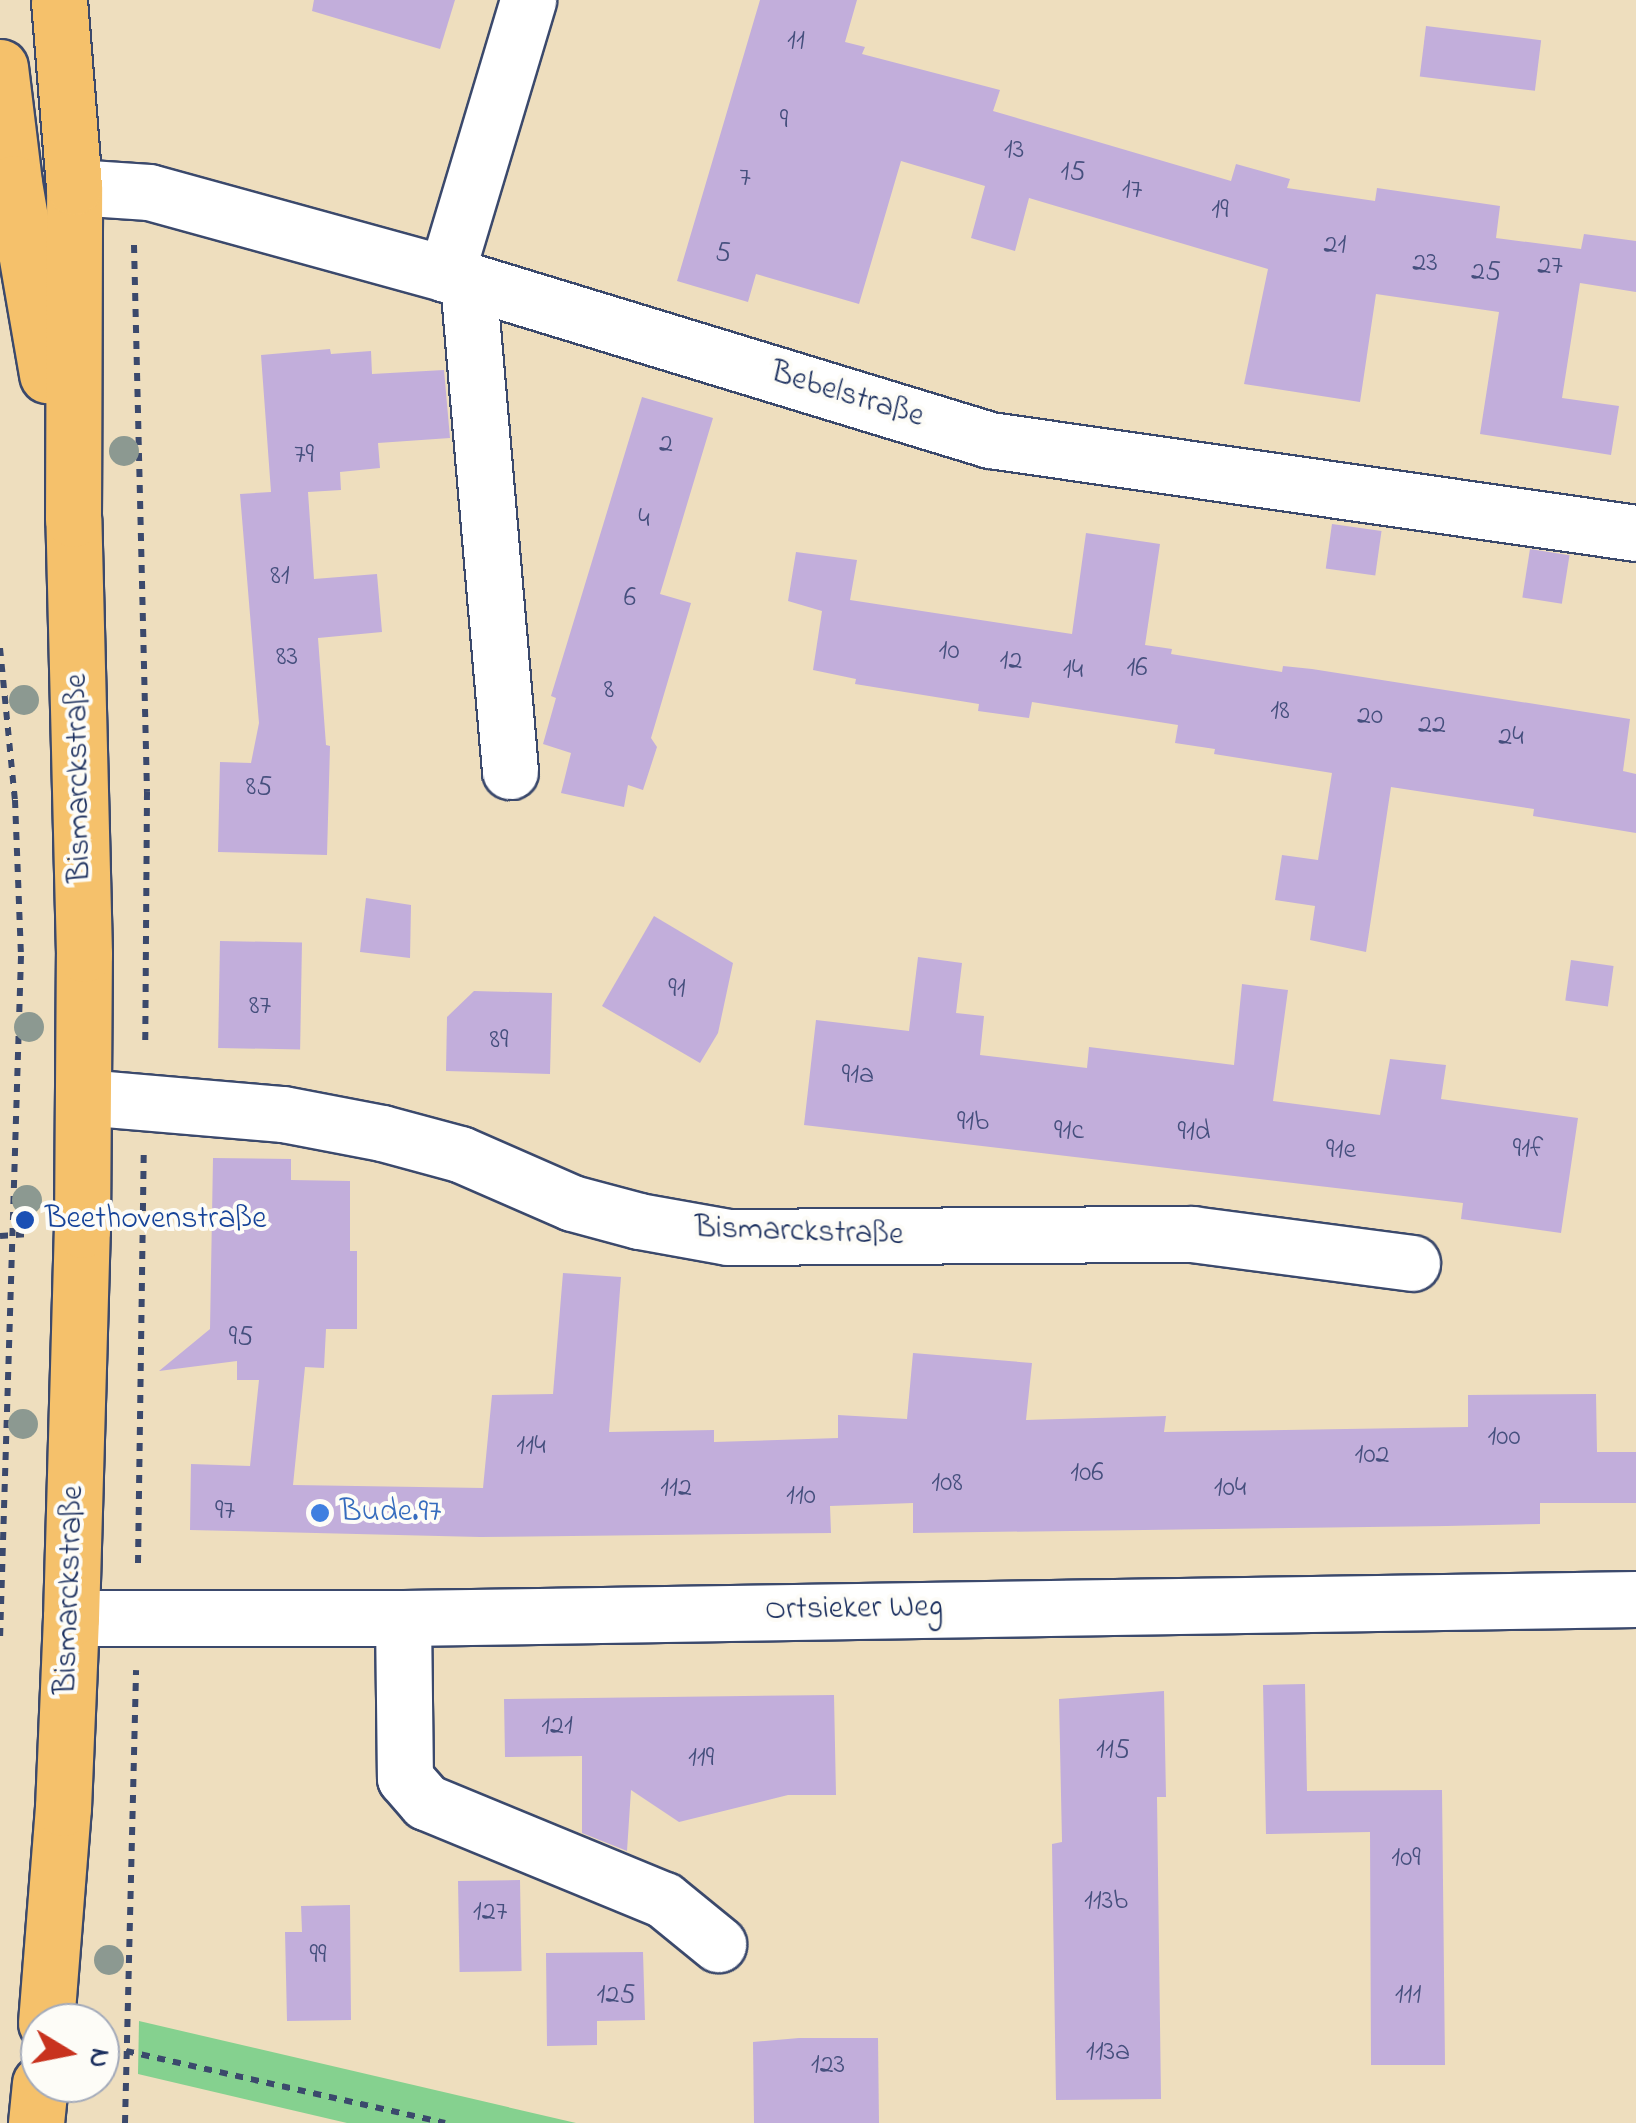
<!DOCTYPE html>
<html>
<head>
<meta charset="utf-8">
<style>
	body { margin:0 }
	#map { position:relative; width:1636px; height:2123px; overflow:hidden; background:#eedebe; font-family:"Indie Flower",sans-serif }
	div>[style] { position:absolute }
	.green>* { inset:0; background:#85d18f }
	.building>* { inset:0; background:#c2aedb; transform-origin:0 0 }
	.path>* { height:6px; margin-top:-3px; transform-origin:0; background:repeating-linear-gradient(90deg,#3b496c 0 8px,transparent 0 16px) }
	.roads { filter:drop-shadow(2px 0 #3b496c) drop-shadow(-2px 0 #3b496c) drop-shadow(0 2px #3b496c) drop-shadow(0 -2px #3b496c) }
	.minor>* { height:55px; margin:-27.5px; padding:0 27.5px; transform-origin:27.5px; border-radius:27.5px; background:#fff }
	.major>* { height:55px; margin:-27.5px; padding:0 27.5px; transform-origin:27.5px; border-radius:27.5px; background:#f5c16b }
	.trees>* { width:30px; height:30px; margin:-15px; border-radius:50%; background:#8c9991 }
	.dots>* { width:28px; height:28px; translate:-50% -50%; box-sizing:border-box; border:5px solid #fdfcf7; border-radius:50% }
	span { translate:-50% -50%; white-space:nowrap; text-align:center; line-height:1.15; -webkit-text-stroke:8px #fdfcf7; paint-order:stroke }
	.number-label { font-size:28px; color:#454f7d }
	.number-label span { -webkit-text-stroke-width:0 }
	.street-label { font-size:32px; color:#1b2f5e }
	.transit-label { font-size:32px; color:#164399 }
	.left { translate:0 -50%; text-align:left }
	.shop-label { font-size:32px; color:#366cbe }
	.north { position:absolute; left:20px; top:2003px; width:100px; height:100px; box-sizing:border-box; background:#fdfcf7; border:2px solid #a3aaba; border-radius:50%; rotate:100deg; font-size:28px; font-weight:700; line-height:40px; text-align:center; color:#1b2f5e }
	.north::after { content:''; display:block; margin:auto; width:35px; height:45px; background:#c8321e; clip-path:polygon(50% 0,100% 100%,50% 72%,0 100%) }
</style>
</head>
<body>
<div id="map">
	<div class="green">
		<div style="clip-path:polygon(139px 2021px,576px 2123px,347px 2123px,138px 2074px)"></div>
	</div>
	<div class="building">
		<div style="clip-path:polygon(314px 0,455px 0,440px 49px,312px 11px)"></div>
		<div style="clip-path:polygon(760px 0,857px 0,845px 42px,865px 47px,862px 54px,1000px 90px,993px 111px,1231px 181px,1236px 164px,1290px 179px,1287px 188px,1375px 201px,1377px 188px,1500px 206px,1496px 238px,1581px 249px,1584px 234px,1636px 241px,1636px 292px,1580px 283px,1562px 398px,1619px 406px,1611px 455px,1480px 434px,1499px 312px,1376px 294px,1360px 402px,1244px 384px,1268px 269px,1029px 198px,1015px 251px,971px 238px,985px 186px,901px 161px,859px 304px,756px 274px,748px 302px,677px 281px)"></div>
		<div style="left:1426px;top:26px;width:116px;height:51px;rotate:7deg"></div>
		<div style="clip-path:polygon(330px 349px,331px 354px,371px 351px,372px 374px,444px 370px,450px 438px,378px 443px,380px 468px,340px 472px,341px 490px,308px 492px,314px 579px,377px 574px,382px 632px,318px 638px,326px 745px,330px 746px,327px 855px,218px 852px,220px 762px,251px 763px,259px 723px,240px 494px,271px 492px,261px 355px)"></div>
		<div style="clip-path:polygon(642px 397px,713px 418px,660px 594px,691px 603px,651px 738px,657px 747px,643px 790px,628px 785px,624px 807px,561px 793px,571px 753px,543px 744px,556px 698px,551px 696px)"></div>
		<div style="left:1332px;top:524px;width:50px;height:45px;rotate:8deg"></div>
		<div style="clip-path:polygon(1086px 533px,1160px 544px,1145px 645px,1172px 649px,1171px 654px,1282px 672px,1283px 666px,1312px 669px,1630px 719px,1623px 771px,1636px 774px,1636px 833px,1533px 816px,1534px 809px,1391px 787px,1366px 952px,1310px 940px,1315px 906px,1275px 900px,1282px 855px,1318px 860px,1332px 773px,1214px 754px,1215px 749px,1175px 743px,1178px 725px,1032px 702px,1029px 718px,978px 711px,979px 704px,855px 684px,856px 679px,813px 670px,822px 611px,788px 601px,796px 552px,857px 560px,850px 600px,1072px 634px)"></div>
		<div style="left:1530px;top:549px;width:40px;height:49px;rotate:9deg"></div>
		<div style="clip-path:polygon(366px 898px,411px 905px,410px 958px,360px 952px)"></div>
		<div style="clip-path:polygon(654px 916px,733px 963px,718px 1033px,700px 1063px,602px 1006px)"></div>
		<div style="left:220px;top:941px;width:82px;height:107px;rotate:1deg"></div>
		<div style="clip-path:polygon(918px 957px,962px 963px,956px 1013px,984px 1016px,980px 1055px,1087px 1068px,1089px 1047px,1234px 1065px,1242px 984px,1288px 990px,1273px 1101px,1380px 1115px,1390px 1059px,1446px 1065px,1441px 1099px,1578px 1118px,1561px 1233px,1461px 1219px,1463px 1203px,804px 1125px,816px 1020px,909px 1031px)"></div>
		<div style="left:1571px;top:960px;width:43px;height:41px;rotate:8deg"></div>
		<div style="clip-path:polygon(474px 991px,552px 993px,550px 1074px,446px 1071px,447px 1017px)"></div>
		<div style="clip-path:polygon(213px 1158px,291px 1159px,291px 1180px,350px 1181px,350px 1251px,357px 1251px,357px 1329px,326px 1329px,324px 1368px,305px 1367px,293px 1485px,483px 1488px,492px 1395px,553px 1394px,563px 1273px,621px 1277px,609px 1432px,714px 1430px,714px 1442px,838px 1438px,838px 1415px,907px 1419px,913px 1353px,1032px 1363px,1026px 1420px,1166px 1416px,1164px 1432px,1468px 1427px,1468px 1395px,1596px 1394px,1597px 1452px,1636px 1452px,1636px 1503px,1540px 1503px,1540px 1524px,1447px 1526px,913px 1533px,913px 1503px,830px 1506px,831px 1533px,480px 1537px,190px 1530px,191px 1464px,250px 1466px,259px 1380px,237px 1380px,237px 1361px,159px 1371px,210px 1329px)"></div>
		<div style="clip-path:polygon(1305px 1684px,1307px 1791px,1442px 1790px,1445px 2065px,1371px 2065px,1370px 1832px,1266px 1834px,1263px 1685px)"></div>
		<div style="clip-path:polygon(1164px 1691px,1166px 1797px,1157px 1797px,1161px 2099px,1056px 2100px,1052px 1844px,1062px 1842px,1059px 1699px)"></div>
		<div style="clip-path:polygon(834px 1695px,836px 1795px,788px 1795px,679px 1822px,631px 1790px,627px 1851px,582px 1833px,582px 1756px,505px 1757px,504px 1699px)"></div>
		<div style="left:520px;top:1880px;width:91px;height:62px;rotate:89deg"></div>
		<div style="clip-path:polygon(350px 1905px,351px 2020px,287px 2021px,285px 1932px,302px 1932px,301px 1906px)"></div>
		<div style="clip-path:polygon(643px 1952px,645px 2020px,597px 2021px,597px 2045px,547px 2046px,546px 1953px)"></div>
		<div style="clip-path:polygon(799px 2038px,878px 2038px,879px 2123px,754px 2123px,753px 2042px)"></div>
	</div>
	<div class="path">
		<div style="left:134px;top:245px;width:547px;rotate:88.64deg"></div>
		<div style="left:147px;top:792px;width:256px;rotate:90.4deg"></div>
		<div style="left:0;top:648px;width:153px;rotate:84.4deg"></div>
		<div style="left:15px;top:800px;width:156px;rotate:87.8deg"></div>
		<div style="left:21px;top:956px;width:684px;rotate:91.76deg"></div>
		<div style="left:0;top:1236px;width:29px;rotate:-4deg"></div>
		<div style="left:138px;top:1563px;width:408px;rotate:-89.2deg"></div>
		<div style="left:126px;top:2051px;width:327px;rotate:12.7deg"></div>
		<div style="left:125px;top:2123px;width:453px;rotate:-88.6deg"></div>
	</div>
	<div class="roads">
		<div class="minor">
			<div style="left:74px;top:187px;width:75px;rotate:3.8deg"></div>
			<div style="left:149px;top:192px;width:308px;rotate:15.4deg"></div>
			<div style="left:446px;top:274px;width:569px;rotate:16.97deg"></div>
			<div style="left:990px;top:440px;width:653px;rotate:8.19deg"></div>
			<div style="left:446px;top:274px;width:286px;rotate:-73.3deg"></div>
			<div style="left:468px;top:281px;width:492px;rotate:85.1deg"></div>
			<div style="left:83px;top:1097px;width:201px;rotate:4.9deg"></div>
			<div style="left:283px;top:1114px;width:101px;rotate:10.9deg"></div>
			<div style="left:382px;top:1133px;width:81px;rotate:15.1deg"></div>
			<div style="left:460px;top:1154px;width:122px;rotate:23.6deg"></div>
			<div style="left:572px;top:1203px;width:69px;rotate:15deg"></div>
			<div style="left:639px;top:1221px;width:90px;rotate:10.2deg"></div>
			<div style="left:728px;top:1237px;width:464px;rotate:-0.4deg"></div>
			<div style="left:1192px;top:1234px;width:222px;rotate:7.5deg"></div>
			<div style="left:71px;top:1618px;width:332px"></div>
			<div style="left:403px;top:1618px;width:1233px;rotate:-0.88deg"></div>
			<div style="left:403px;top:1618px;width:160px;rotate:89.3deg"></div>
			<div style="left:405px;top:1778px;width:32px;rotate:49deg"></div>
			<div style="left:426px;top:1802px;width:257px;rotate:22.4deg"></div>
			<div style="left:664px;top:1900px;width:70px;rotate:39.2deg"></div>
		</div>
		<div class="major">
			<div style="left:0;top:67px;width:117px;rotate:83.1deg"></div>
			<div style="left:14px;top:183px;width:195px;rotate:80.2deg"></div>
			<div style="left:46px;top:2023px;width:216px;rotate:-85.5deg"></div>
			<div style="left:63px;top:1808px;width:190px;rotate:-87.6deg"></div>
			<div style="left:71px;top:1618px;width:388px;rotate:-88.4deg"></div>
			<div style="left:82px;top:1230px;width:276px;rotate:-89.6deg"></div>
			<div style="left:84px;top:954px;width:435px;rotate:-91.4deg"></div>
			<div style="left:73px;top:519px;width:332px;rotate:-89.8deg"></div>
			<div style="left:74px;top:187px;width:188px;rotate:-94.6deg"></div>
			<div style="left:36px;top:2123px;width:40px;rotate:-84.3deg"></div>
		</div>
	</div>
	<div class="trees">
		<div style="left:124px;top:451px"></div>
		<div style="left:24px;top:700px"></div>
		<div style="left:29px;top:1027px"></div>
		<div style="left:27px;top:1200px"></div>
		<div style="left:23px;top:1424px"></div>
		<div style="left:109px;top:1960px"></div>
	</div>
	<div class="dots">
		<div style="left:25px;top:1220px;background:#1a4fb4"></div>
		<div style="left:320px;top:1513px;background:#3f7fe0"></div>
	</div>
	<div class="number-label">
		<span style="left:796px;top:42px">11</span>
		<span style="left:784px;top:121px">9</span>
		<span style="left:1014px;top:151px">13</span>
		<span style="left:1073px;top:173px">15</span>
		<span style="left:745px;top:179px">7</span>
		<span style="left:1132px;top:191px">17</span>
		<span style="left:1220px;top:211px">19</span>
		<span style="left:1335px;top:246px">21</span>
		<span style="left:723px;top:254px">5</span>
		<span style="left:1425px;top:264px">23</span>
		<span style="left:1550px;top:267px">27</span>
		<span style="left:1486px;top:273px">25</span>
		<span style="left:666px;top:445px">2</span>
		<span style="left:304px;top:456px">79</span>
		<span style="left:644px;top:520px">4</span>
		<span style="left:280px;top:577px">81</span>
		<span style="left:630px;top:599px">6</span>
		<span style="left:949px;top:652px">10</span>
		<span style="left:287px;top:658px">83</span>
		<span style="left:1011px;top:662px">12</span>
		<span style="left:1137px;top:669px">16</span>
		<span style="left:1073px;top:671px">14</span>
		<span style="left:609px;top:691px">8</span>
		<span style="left:1280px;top:712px">18</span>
		<span style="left:1370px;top:717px">20</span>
		<span style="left:1432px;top:726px">22</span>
		<span style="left:1511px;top:738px">24</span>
		<span style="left:259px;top:788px">85</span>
		<span style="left:677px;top:990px">91</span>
		<span style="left:260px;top:1007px">87</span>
		<span style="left:499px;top:1041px">89</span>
		<span style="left:858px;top:1076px">91a</span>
		<span style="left:973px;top:1123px">91b</span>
		<span style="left:1069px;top:1132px">91c</span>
		<span style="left:1194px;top:1133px">91d</span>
		<span style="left:1528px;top:1150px">91f</span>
		<span style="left:1341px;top:1151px">91e</span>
		<span style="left:241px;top:1338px">95</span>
		<span style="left:1504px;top:1438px">100</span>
		<span style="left:531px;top:1447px">114</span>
		<span style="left:1372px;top:1456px">102</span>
		<span style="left:1087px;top:1474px">106</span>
		<span style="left:947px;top:1484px">108</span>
		<span style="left:676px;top:1489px">112</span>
		<span style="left:1230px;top:1489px">104</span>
		<span style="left:801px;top:1497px">110</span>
		<span style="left:225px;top:1512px">97</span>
		<span style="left:557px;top:1727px">121</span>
		<span style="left:1113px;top:1751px">115</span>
		<span style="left:701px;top:1759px">119</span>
		<span style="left:1406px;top:1859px">109</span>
		<span style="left:1106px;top:1902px">113b</span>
		<span style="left:490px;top:1913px">127</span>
		<span style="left:318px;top:1956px">99</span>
		<span style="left:616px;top:1996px">125</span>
		<span style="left:1408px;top:1996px">111</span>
		<span style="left:1108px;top:2053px">113a</span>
		<span style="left:828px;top:2066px">123</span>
	</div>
	<div class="street-label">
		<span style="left:847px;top:396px;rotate:17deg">Bebelstraße</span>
		<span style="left:80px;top:778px;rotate:-91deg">Bismarckstraße</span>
		<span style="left:799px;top:1233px;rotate:2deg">Bismarckstraße</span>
		<span style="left:71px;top:1590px;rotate:-88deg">Bismarckstraße</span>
		<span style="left:854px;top:1610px;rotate:-1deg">Ortsieker Weg</span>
	</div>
	<div class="transit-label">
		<span class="left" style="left:45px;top:1220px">Beethovenstraße</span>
	</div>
	<div class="shop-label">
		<span class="left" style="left:340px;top:1513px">Bude.97</span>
	</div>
	<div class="north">N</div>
</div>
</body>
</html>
